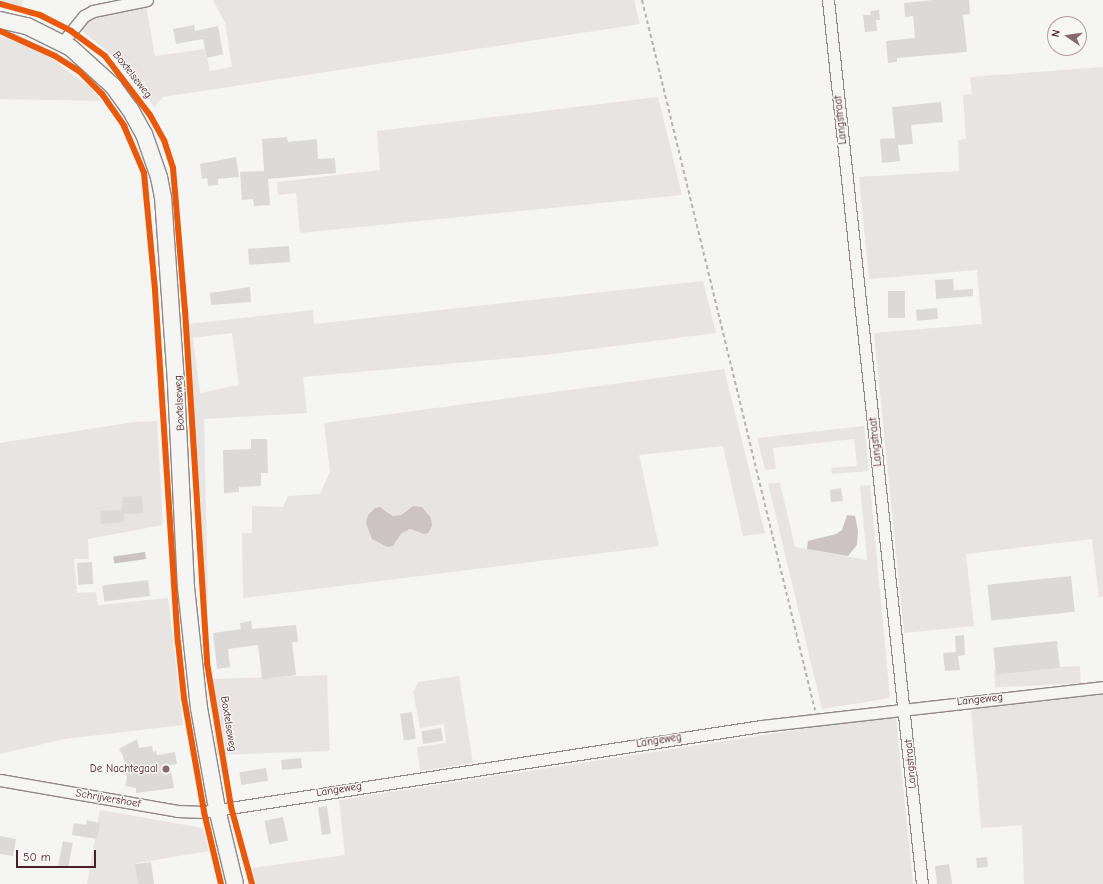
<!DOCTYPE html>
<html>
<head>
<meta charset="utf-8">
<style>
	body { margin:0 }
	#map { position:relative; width:1103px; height:884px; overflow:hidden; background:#f5f5f3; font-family:"Comic Neue",sans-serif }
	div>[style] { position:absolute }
	.green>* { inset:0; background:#e8e4e2; transform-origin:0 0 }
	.water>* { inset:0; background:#ccc3c3; transform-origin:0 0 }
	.building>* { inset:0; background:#dcdad9; transform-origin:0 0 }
	.path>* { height:2px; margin-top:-1px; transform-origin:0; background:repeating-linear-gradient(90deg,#b6b2b2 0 4px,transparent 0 7px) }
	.roads { filter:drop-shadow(1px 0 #8f8788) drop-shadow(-1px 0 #8f8788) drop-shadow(0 1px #8f8788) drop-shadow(0 -1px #8f8788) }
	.minor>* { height:11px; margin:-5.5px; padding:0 5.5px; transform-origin:5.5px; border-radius:5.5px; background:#f5f5f3 }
	.secondary>* { height:16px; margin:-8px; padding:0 8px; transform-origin:8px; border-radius:8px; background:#f5f5f3 }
	.cycleway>* { height:6px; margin:-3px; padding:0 3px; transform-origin:3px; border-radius:3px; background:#e8590c }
	.dots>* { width:11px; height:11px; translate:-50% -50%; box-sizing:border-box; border:2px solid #f6f6f2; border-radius:50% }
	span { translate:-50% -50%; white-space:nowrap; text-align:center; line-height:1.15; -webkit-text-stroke:3px #f6f6f2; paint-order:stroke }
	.street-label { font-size:11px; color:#4a1f2b }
	.poi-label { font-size:11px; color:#4a1f2b }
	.right { translate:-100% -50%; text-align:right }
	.north { position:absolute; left:1047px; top:16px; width:40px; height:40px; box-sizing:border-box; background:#f6f6f2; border:1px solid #b1a0a2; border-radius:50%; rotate:283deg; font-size:11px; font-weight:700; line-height:16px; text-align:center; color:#4a1f2b }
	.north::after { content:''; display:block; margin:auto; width:14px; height:18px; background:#866a71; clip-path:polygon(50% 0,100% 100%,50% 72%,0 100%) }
	.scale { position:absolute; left:16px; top:850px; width:80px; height:18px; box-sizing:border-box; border:2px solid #4a1f2b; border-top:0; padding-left:5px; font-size:12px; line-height:14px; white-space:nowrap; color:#4a1f2b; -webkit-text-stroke:3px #f6f6f2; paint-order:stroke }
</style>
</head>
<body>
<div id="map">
	<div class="green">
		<div style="clip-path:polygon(0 0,23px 0,22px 7px,0 2px)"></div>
		<div style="clip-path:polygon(213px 0,634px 0,640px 24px,163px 97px,154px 107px,145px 93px,115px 58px,81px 30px,87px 19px,146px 6px,155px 56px,205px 49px,210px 71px,232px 67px,225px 23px)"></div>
		<div style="clip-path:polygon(0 36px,41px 51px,90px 87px,101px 101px,0 99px)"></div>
		<div style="clip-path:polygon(1103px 67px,1103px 596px,1099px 597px,1092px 539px,966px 554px,974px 626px,904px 633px,874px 333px,982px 324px,977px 270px,869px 279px,859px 177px,959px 171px,958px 140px,966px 139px,963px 95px,972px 94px,970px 77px)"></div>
		<div style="clip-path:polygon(658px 97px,682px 195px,300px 233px,296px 193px,278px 195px,277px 182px,380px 170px,377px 131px)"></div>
		<div style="clip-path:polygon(evenodd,703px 281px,716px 333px,545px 355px,303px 377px,307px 413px,204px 419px,208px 602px,204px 602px,188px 324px,313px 310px,314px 324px,703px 281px,232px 333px,239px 385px,200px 393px,193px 338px,232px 333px)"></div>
		<div style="clip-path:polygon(evenodd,724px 369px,765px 533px,743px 536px,723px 446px,639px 455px,659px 546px,243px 598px,242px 533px,252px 533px,252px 506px,279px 507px,283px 507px,288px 496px,320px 494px,330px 471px,324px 423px,724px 369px,375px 508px,384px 509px,393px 516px,401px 515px,409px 508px,420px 533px,410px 529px,402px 533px,396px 543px,368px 515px,375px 508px)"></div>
		<div style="clip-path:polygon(157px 421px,163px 525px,88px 539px,89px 559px,74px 559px,77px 593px,96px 592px,98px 605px,168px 598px,183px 725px,65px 739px,0 754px,0 443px,134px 422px)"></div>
		<div style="clip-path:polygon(864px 426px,869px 471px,832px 474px,831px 468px,857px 466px,854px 439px,773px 448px,776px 469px,765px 470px,757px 438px)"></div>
		<div style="clip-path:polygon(768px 483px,780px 483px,795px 547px,867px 560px,860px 486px,870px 485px,890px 698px,822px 709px)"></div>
		<div style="left:1080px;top:666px;width:17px;height:86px;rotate:87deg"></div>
		<div style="left:327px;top:675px;width:76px;height:114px;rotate:88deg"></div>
		<div style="clip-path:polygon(459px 676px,473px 763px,420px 771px,417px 747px,446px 743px,444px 724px,420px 728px,413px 692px,418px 682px)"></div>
		<div style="clip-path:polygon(1103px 693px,1103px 884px,1024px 884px,1022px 825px,981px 828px,971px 708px)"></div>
		<div style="clip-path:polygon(888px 716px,896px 717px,913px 884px,256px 884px,252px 868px,345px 855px,339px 800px)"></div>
		<div style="clip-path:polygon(100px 810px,203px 828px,209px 851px,137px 863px,139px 884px,87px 884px)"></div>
	</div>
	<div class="water">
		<div style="clip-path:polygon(413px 506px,422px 507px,431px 518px,432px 526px,428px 533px,424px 534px,410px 529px,402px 533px,393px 546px,387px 547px,372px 539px,366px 523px,368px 515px,375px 508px,380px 507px,393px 516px,401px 515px)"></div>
		<div style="clip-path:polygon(847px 515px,855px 516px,858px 531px,857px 545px,848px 556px,807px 549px,808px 541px,836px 534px,842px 530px)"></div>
		<div style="left:145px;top:552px;width:7px;height:32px;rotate:82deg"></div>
	</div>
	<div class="building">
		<div style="clip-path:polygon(933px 0,969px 0,970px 14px,963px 15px,967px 52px,897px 58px,897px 62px,888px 63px,886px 41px,915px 38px,913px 16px,905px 17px,904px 3px)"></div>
		<div style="clip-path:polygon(879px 10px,880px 20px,876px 20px,877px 31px,865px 32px,863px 15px,871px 15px,870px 11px)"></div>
		<div style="clip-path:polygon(194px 25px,195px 31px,218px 26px,223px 54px,207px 58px,203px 39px,176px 44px,173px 29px)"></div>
		<div style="clip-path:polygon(941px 102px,943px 122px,911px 125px,913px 144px,898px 145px,900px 161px,882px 163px,880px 139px,895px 138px,892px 107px)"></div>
		<div style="clip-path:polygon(287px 137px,288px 142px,317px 139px,318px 159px,335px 158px,336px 173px,268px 179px,270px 205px,254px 206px,253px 199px,242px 200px,240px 172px,264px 171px,262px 139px)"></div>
		<div style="clip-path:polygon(236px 157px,239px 177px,218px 179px,218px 185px,208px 186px,207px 178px,202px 179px,200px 164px)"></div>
		<div style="left:289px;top:246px;width:16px;height:41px;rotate:86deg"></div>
		<div style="clip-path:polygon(953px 279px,954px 290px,973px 289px,973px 296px,936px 299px,935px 280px)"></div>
		<div style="clip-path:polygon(250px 287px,251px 302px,211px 305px,210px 293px)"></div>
		<div style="left:888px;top:291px;width:17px;height:27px"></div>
		<div style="left:937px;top:308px;width:11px;height:21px;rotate:85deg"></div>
		<div style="clip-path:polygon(251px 439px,267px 439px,268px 473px,261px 473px,261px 486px,239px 487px,239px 492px,224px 493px,223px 450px,251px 449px)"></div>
		<div style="clip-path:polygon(841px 488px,843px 501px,831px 502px,830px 490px)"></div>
		<div style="clip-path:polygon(142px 496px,143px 513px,124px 514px,124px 522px,101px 524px,100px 511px,121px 510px,123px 497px)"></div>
		<div style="left:92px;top:562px;width:22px;height:15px;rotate:87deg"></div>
		<div style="left:1071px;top:576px;width:36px;height:84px;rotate:84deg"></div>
		<div style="left:148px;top:580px;width:16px;height:46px;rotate:83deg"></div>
		<div style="clip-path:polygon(251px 621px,252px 629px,296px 625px,298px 642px,292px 642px,296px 675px,262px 679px,258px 645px,228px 649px,230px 667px,217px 669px,213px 633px,241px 629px,240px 623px)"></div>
		<div style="clip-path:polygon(964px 635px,965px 655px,958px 656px,960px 670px,945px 671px,943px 653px,956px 652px,955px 636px)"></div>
		<div style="left:1057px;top:641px;width:27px;height:64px;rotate:84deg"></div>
		<div style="left:412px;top:712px;width:27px;height:12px;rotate:82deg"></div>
		<div style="left:441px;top:728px;width:13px;height:20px;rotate:81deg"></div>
		<div style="clip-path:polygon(137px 739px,139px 748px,152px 746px,153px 752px,156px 751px,157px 755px,175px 752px,177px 764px,170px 765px,174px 788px,136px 793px,136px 788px,125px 786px,127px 778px,123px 756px,119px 749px)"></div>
		<div style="left:301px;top:758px;width:10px;height:20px;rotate:84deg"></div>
		<div style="left:266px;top:768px;width:13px;height:27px;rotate:81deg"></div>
		<div style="left:327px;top:806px;width:28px;height:9px;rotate:82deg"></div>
		<div style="left:283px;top:817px;width:24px;height:19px;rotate:78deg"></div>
		<div style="clip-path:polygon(87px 820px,100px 823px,97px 839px,72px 835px,74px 823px,86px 825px)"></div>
		<div style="clip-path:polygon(0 836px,16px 839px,13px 856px,0 854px)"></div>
		<div style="left:63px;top:841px;width:10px;height:25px;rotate:11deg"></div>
		<div style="left:987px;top:857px;width:10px;height:11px;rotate:84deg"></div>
		<div style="left:151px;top:862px;width:22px;height:16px;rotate:82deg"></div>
		<div style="clip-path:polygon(949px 864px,952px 884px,937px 884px,935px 866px)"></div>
	</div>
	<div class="path">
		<div style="left:642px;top:0;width:731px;rotate:76.31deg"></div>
	</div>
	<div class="roads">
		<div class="minor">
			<div style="left:828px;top:0;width:889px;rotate:83.93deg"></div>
			<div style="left:62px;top:43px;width:35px;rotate:-51deg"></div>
			<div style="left:84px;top:16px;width:10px;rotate:-29deg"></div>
			<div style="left:93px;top:11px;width:55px;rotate:-11.5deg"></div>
			<div style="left:0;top:780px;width:180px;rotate:9.9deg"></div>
			<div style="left:177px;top:811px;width:27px;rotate:2deg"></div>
			<div style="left:204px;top:812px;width:564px;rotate:-8.78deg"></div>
			<div style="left:761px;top:726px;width:344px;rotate:-6.5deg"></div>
		</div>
		<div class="secondary">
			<div style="left:0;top:20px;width:28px;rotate:13deg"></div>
			<div style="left:27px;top:26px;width:49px;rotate:26.6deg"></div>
			<div style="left:71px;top:48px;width:57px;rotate:42.1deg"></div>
			<div style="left:113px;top:86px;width:29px;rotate:54deg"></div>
			<div style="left:130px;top:109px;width:29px;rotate:61deg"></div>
			<div style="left:144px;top:134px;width:46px;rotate:70.8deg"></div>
			<div style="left:159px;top:177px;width:20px;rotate:79deg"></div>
			<div style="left:163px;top:197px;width:187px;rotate:86deg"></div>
			<div style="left:176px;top:384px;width:203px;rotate:87.2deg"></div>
			<div style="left:186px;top:587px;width:122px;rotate:83.9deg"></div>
			<div style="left:199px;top:708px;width:103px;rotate:79.9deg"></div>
			<div style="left:217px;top:809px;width:77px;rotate:76.5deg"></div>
		</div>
	</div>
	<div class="cycleway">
		<div style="left:0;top:4px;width:41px;rotate:15.4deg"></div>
		<div style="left:40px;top:15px;width:35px;rotate:27deg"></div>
		<div style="left:71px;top:31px;width:42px;rotate:36.3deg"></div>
		<div style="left:105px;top:56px;width:74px;rotate:52.7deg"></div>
		<div style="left:150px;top:115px;width:29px;rotate:61deg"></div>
		<div style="left:164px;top:140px;width:29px;rotate:72deg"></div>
		<div style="left:173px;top:168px;width:143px;rotate:85.2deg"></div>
		<div style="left:185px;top:310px;width:354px;rotate:86.4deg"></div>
		<div style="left:207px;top:663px;width:146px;rotate:80.5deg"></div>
		<div style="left:231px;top:807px;width:80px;rotate:74.7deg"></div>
		<div style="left:0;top:31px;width:60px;rotate:24.4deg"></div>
		<div style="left:55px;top:56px;width:28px;rotate:32deg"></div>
		<div style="left:79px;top:71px;width:33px;rotate:45deg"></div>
		<div style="left:102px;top:94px;width:39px;rotate:55deg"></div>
		<div style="left:124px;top:126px;width:51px;rotate:66.9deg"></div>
		<div style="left:144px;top:173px;width:118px;rotate:84.6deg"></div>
		<div style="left:155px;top:290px;width:353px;rotate:86.3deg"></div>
		<div style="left:178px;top:642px;width:56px;rotate:83.9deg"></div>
		<div style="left:184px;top:698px;width:116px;rotate:80deg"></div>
		<div style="left:204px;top:812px;width:74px;rotate:76.7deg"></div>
	</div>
	<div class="dots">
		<div style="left:166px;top:769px;background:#866a71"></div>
	</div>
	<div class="street-label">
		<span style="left:132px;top:75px;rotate:52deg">Boxtelseweg</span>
		<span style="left:841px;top:120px;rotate:-96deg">Langstraat</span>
		<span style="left:180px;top:403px;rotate:-93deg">Boxtelseweg</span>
		<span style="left:876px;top:442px;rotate:-96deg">Langstraat</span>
		<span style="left:980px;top:700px;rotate:-6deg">Langeweg</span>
		<span style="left:228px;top:724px;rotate:81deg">Boxtelseweg</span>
		<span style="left:659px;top:741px;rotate:-9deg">Langeweg</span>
		<span style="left:911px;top:764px;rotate:-95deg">Langstraat</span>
		<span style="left:339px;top:790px;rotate:-9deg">Langeweg</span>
		<span style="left:108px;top:799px;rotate:10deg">Schrijvershoef</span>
	</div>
	<div class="poi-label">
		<span class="right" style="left:158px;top:769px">De Nachtegaal</span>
	</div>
	<div class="north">N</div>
	<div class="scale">50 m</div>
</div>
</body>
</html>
